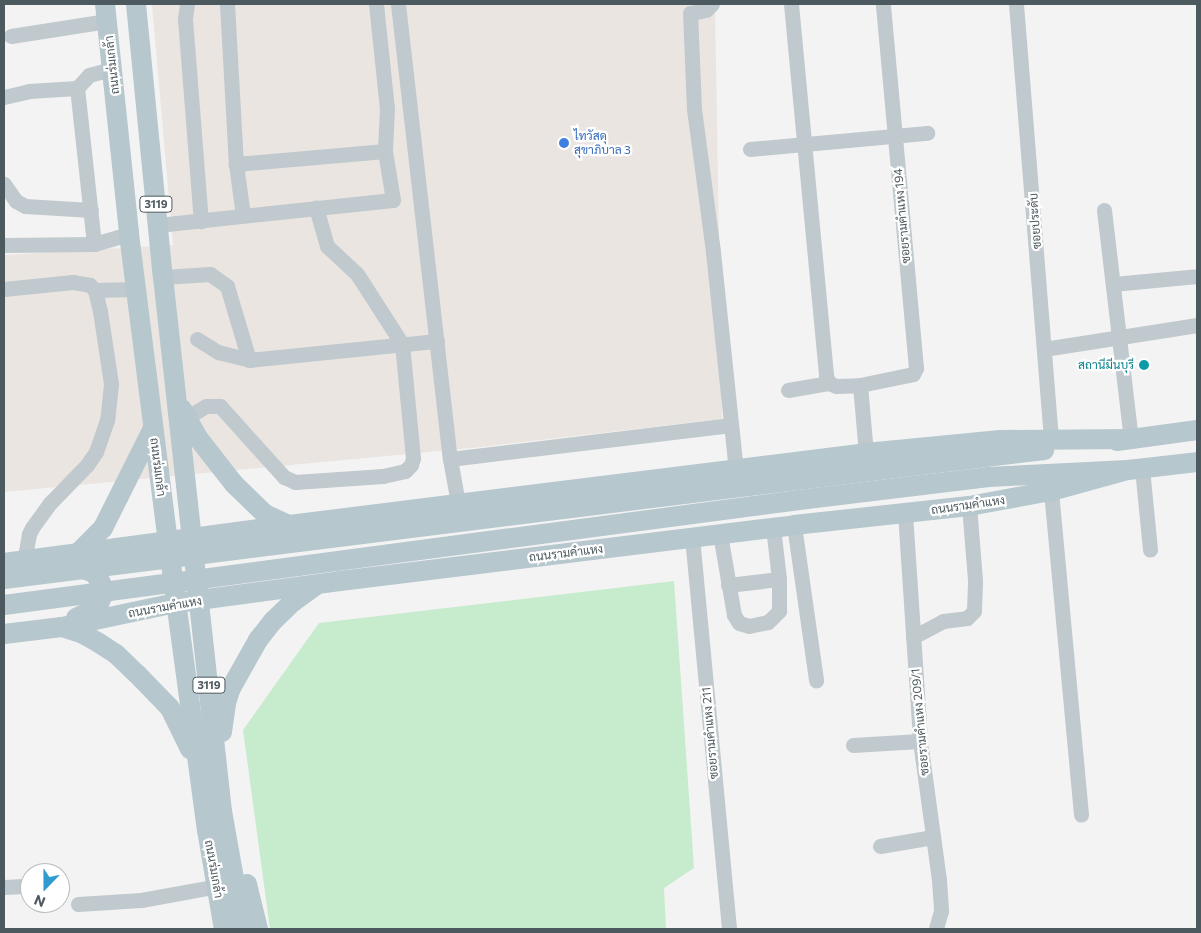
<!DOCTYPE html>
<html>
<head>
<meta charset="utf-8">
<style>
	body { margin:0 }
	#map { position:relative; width:1201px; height:933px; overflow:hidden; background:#f4f3f3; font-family:Commissioner,Sarabun,sans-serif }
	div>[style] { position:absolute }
	.commercial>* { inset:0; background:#eae5e1 }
	.green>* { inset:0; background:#c7ebcd }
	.minor>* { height:15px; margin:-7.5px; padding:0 7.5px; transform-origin:7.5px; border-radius:7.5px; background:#c0c9cd }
	.major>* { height:20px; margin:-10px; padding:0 10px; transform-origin:10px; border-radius:10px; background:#b6c7cd }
	.major-bridge>* { height:20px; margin:-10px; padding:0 10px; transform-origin:10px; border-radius:10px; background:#b6c7cd }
	.dots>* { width:14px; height:14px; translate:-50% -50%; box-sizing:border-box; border:2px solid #fff; border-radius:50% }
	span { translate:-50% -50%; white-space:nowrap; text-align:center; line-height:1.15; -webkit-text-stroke:4.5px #fff; paint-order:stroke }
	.shield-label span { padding:1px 4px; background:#fff; border:1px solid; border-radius:4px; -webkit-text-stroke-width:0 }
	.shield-label { font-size:11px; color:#4c595e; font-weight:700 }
	.street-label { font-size:12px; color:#4c595e }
	.shop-label { font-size:12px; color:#366cbe }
	.left { translate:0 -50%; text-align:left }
	.culture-label { font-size:12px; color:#0d838f }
	.right { translate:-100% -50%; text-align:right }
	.frame { position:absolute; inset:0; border:5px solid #4c595e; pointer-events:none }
	.north { position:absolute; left:20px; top:863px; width:50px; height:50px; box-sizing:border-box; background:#fff; border:1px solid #b7bdbf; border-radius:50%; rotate:202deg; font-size:14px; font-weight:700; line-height:20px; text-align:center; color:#4c595e }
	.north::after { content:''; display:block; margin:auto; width:18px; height:22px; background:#319bd0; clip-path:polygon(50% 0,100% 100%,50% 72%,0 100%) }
</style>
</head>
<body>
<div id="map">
	<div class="commercial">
		<div style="clip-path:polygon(152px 4px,715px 4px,722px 419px,472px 448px,4px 492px,4px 255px,173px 245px)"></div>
	</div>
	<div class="green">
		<div style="clip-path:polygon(674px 581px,694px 868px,664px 888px,666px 929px,270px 929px,243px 730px,319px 623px)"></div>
	</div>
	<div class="minor">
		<div style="left:187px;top:4px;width:15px;rotate:98deg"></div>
		<div style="left:185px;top:19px;width:203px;rotate:85.5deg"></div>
		<div style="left:227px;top:4px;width:160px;rotate:86.8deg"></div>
		<div style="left:236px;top:164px;width:52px;rotate:82.3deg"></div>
		<div style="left:376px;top:4px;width:105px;rotate:84deg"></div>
		<div style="left:387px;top:108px;width:43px;rotate:92.7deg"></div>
		<div style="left:398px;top:4px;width:458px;rotate:83.5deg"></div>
		<div style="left:450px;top:459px;width:45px;rotate:79.7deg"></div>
		<div style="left:712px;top:4px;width:8px;rotate:135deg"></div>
		<div style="left:706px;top:10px;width:16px;rotate:169deg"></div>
		<div style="left:690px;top:13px;width:96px;rotate:87.6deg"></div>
		<div style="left:694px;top:109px;width:144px;rotate:82.4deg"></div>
		<div style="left:713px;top:252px;width:219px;rotate:84deg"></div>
		<div style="left:791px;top:4px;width:375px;rotate:84.6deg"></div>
		<div style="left:826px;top:377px;width:7px;rotate:63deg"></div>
		<div style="left:829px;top:383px;width:8px;rotate:23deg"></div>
		<div style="left:836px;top:386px;width:24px;rotate:-2deg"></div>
		<div style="left:860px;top:385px;width:54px;rotate:-11.7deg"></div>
		<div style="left:913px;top:374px;width:7px;rotate:-63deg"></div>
		<div style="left:916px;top:368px;width:365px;rotate:-95.2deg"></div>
		<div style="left:1016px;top:4px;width:436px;rotate:85.4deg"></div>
		<div style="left:11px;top:36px;width:97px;rotate:-8.9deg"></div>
		<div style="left:4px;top:97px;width:26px;rotate:-13deg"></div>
		<div style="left:29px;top:91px;width:48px;rotate:-3.6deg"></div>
		<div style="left:750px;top:149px;width:178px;rotate:-5.2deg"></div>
		<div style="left:4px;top:184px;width:21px;rotate:55deg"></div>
		<div style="left:16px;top:201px;width:10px;rotate:29deg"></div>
		<div style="left:25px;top:206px;width:66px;rotate:3.5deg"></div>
		<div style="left:1104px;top:210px;width:231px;rotate:83.3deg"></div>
		<div style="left:158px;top:225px;width:236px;rotate:-6.1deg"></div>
		<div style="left:393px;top:200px;width:50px;rotate:-99.3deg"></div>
		<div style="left:385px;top:151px;width:150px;rotate:175deg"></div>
		<div style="left:94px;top:244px;width:157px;rotate:-96.2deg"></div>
		<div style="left:77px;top:88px;width:18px;rotate:-47deg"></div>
		<div style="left:89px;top:75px;width:24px;rotate:-15deg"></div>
		<div style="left:4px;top:245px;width:90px;rotate:-0.6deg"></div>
		<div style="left:94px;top:244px;width:36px;rotate:-16deg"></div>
		<div style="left:163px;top:277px;width:47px;rotate:-3.7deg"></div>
		<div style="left:210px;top:274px;width:21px;rotate:35deg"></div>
		<div style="left:227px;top:286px;width:77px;rotate:73.4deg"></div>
		<div style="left:1113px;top:284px;width:84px;rotate:-5.4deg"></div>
		<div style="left:4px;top:289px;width:69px;rotate:-5.8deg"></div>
		<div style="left:73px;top:282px;width:17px;rotate:10deg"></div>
		<div style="left:90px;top:285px;width:7px;rotate:45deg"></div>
		<div style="left:95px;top:290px;width:22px;rotate:77deg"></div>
		<div style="left:100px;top:311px;width:74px;rotate:81.4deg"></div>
		<div style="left:111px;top:384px;width:36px;rotate:96deg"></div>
		<div style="left:107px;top:420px;width:34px;rotate:109deg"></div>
		<div style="left:96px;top:452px;width:16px;rotate:125deg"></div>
		<div style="left:87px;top:465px;width:53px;rotate:134.2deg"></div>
		<div style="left:50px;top:503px;width:31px;rotate:126deg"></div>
		<div style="left:32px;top:528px;width:7px;rotate:117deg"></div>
		<div style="left:29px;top:534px;width:27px;rotate:100deg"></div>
		<div style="left:95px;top:290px;width:41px;rotate:-1.4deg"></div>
		<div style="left:197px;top:339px;width:25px;rotate:32deg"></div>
		<div style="left:218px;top:352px;width:32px;rotate:14deg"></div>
		<div style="left:249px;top:360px;width:189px;rotate:-5.8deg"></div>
		<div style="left:1044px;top:349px;width:155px;rotate:-8.9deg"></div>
		<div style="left:860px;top:385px;width:68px;rotate:85deg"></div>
		<div style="left:788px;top:390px;width:42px;rotate:-9.7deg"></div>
		<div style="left:187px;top:417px;width:22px;rotate:-30deg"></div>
		<div style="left:206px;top:406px;width:14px"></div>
		<div style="left:220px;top:406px;width:96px;rotate:48deg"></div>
		<div style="left:284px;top:477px;width:12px;rotate:24deg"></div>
		<div style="left:295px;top:482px;width:88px;rotate:-3.9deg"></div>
		<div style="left:383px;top:476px;width:23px;rotate:-13deg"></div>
		<div style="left:405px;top:471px;width:8px;rotate:-45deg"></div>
		<div style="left:411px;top:465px;width:7px;rotate:-74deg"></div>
		<div style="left:413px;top:458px;width:115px;rotate:-95.5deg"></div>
		<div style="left:402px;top:344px;width:83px;rotate:-122.7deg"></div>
		<div style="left:357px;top:274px;width:41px;rotate:-137deg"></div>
		<div style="left:327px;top:246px;width:40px;rotate:-106deg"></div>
		<div style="left:450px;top:459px;width:281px;rotate:-6.9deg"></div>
		<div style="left:1142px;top:468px;width:82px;rotate:84.4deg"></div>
		<div style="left:1051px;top:491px;width:325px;rotate:84.7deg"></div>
		<div style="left:905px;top:513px;width:228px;rotate:86.2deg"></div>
		<div style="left:920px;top:741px;width:140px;rotate:82.2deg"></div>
		<div style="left:939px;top:880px;width:31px;rotate:86deg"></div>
		<div style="left:941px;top:911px;width:19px;rotate:106deg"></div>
		<div style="left:794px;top:525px;width:157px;rotate:81.9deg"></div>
		<div style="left:720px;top:534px;width:82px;rotate:80.2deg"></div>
		<div style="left:734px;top:615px;width:9px;rotate:58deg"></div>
		<div style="left:739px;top:623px;width:10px;rotate:17deg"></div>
		<div style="left:749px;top:626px;width:19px;rotate:-12deg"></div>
		<div style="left:768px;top:622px;width:16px;rotate:-45deg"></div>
		<div style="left:779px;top:611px;width:32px;rotate:-90deg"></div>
		<div style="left:779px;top:579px;width:52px;rotate:-96.6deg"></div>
		<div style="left:692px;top:537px;width:394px;rotate:84.6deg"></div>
		<div style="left:728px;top:585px;width:51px;rotate:-6.7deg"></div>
		<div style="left:913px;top:637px;width:34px;rotate:-28deg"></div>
		<div style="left:943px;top:621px;width:24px;rotate:-7deg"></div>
		<div style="left:967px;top:618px;width:10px;rotate:-45deg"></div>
		<div style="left:974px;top:611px;width:31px;rotate:-88deg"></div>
		<div style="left:975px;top:580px;width:74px;rotate:-94.6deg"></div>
		<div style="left:853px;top:745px;width:67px;rotate:-3.4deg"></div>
		<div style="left:880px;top:846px;width:54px;rotate:-9.6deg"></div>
		<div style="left:4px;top:887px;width:19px;rotate:-3deg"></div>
		<div style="left:78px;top:904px;width:63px;rotate:-3.6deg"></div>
		<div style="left:141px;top:900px;width:68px;rotate:-10.2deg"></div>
	</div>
	<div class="major">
		<div style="left:105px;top:4px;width:231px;rotate:84deg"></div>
		<div style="left:129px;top:234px;width:310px;rotate:82.8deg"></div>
		<div style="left:168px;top:542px;width:291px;rotate:82.3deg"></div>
		<div style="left:207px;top:830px;width:100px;rotate:80.3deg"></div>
		<div style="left:136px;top:4px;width:274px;rotate:84.4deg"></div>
		<div style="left:163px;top:277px;width:537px;rotate:83.7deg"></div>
		<div style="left:222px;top:811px;width:120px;rotate:79.9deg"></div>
		<div style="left:182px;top:409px;width:33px;rotate:61deg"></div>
		<div style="left:198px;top:438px;width:58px;rotate:52deg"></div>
		<div style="left:234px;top:484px;width:43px;rotate:44.1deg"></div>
		<div style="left:265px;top:514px;width:26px;rotate:25deg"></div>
		<div style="left:1117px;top:441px;width:81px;rotate:-7.8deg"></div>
		<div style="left:805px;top:479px;width:241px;rotate:-6.9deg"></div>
		<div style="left:807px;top:499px;width:183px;rotate:-6.9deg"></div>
		<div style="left:989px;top:477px;width:139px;rotate:-2.9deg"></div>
		<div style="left:1128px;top:470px;width:69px;rotate:-6.6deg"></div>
		<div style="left:76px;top:555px;width:38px;rotate:-45deg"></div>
		<div style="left:103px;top:528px;width:112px;rotate:-63.4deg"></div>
		<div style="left:4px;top:563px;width:288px;rotate:-7.6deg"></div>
		<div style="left:289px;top:525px;width:581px;rotate:-7.11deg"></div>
		<div style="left:866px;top:453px;width:135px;rotate:-5.5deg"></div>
		<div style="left:1000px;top:440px;width:131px;rotate:-0.4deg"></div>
		<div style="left:74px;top:566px;width:21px;rotate:19deg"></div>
		<div style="left:94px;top:573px;width:12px;rotate:55deg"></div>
		<div style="left:101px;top:583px;width:12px;rotate:81deg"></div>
		<div style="left:103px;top:595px;width:14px;rotate:115deg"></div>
		<div style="left:97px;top:608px;width:23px;rotate:155deg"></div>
		<div style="left:62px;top:627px;width:22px;rotate:18deg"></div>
		<div style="left:83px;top:634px;width:18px;rotate:29deg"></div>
		<div style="left:99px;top:643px;width:20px;rotate:33deg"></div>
		<div style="left:116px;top:654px;width:29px;rotate:44deg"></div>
		<div style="left:137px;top:674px;width:47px;rotate:45.9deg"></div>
		<div style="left:170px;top:708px;width:46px;rotate:64deg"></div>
		<div style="left:4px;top:634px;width:58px;rotate:-6.9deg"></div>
		<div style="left:62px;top:627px;width:116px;rotate:-11.9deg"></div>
		<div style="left:176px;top:603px;width:165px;rotate:-7.6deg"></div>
		<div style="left:340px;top:581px;width:457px;rotate:-7deg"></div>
		<div style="left:794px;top:525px;width:176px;rotate:-6.2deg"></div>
		<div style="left:969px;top:506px;width:83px;rotate:-10.4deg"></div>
		<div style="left:1051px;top:491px;width:80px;rotate:-15.3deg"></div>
		<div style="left:222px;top:732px;width:29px;rotate:-82deg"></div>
		<div style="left:226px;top:703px;width:16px;rotate:-72deg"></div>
		<div style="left:231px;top:688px;width:55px;rotate:-60.6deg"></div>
		<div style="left:258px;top:640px;width:24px;rotate:-52deg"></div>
		<div style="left:273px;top:621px;width:28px;rotate:-44deg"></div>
		<div style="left:293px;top:602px;width:27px;rotate:-36deg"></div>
		<div style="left:247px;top:884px;width:46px;rotate:76.3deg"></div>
	</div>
	<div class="major-bridge">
		<div style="left:4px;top:579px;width:807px;rotate:-7.12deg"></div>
		<div style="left:4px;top:605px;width:810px;rotate:-7.52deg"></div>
	</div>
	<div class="dots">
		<div style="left:564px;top:143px;background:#3f7fe0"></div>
		<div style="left:1144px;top:365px;background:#0f9aa8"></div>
	</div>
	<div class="shield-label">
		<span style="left:156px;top:204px">3119</span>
		<span style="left:209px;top:685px">3119</span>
	</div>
	<div class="street-label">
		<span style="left:112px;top:65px;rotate:-96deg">ถนนร่มเกล้า</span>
		<span style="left:902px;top:216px;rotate:-95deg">ซอยรามคำแหง 194</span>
		<span style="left:1035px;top:221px;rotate:-94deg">ซอยประดับ</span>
		<span style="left:158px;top:467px;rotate:83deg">ถนนร่มเกล้า</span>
		<span style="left:968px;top:505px;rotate:-8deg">ถนนรามคำแหง</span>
		<span style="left:566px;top:553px;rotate:-7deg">ถนนรามคำแหง</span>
		<span style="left:165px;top:607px;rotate:-10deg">ถนนรามคำแหง</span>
		<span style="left:920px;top:722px;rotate:-95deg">ซอยรามคำแหง 209/1</span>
		<span style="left:710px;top:733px;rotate:-95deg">ซอยรามคำแหง 211</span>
		<span style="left:214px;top:869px;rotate:80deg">ถนนร่มเกล้า</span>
	</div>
	<div class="shop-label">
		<span class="left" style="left:574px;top:143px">ไทวัสดุ<br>สุขาภิบาล 3</span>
	</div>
	<div class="culture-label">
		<span class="right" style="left:1134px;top:365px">สถานีมีนบุรี</span>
	</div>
	<div class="frame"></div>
	<div class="north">N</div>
</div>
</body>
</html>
